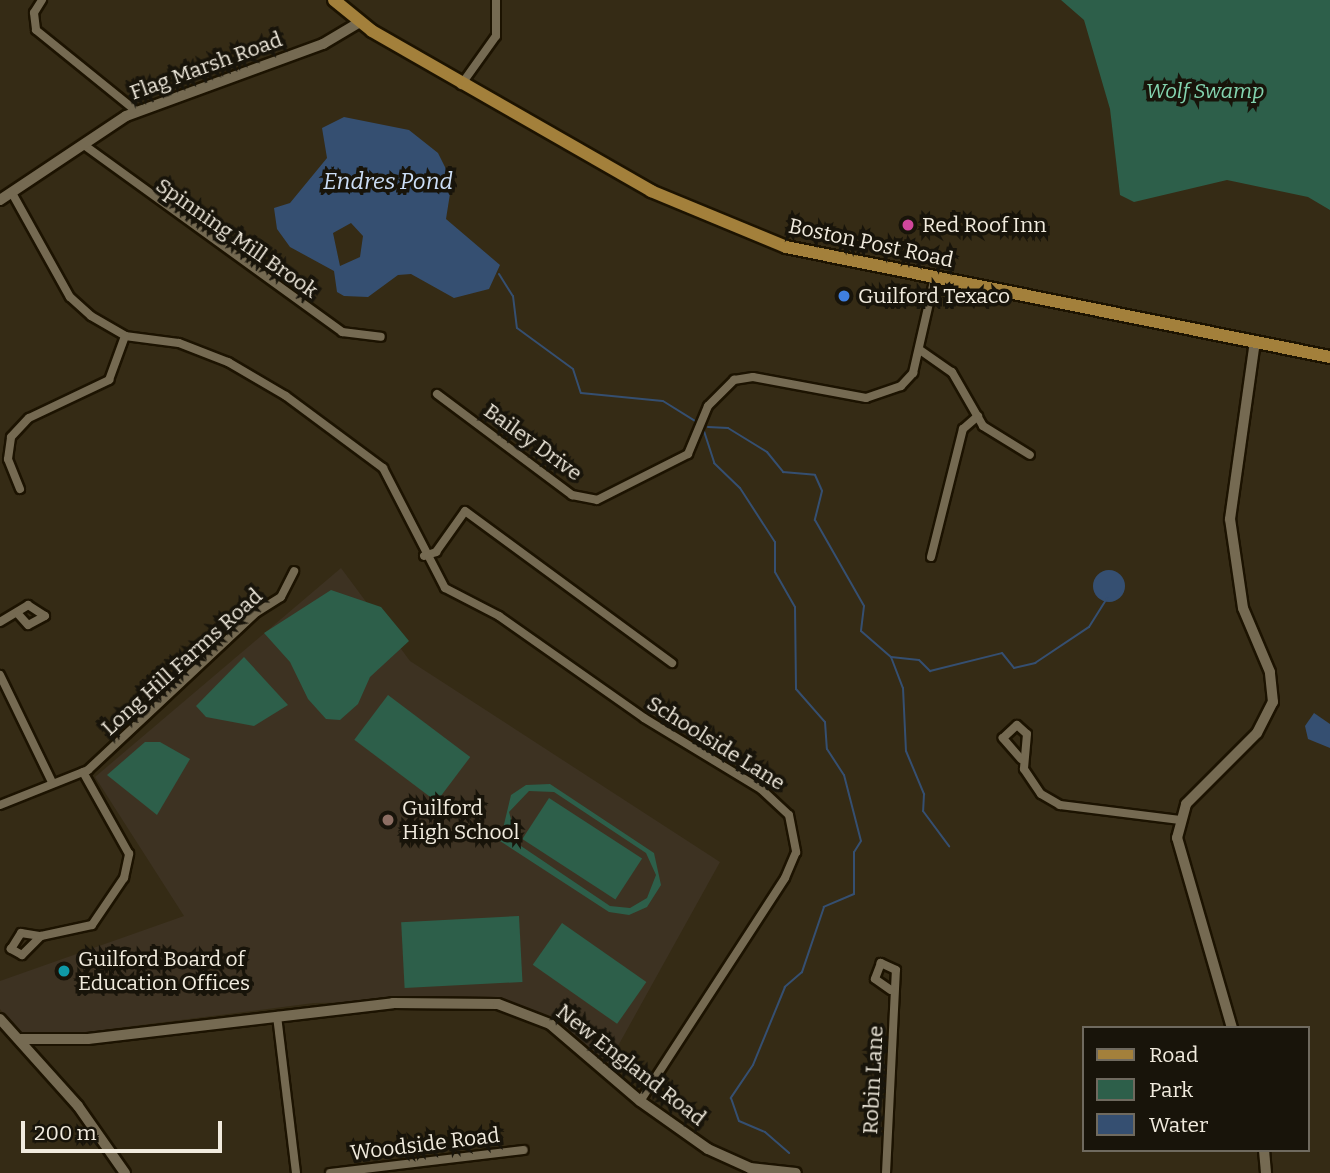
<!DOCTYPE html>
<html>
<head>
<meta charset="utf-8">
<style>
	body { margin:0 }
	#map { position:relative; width:1330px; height:1173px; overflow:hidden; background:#352b15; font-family:Bitter,serif }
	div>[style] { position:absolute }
	.education>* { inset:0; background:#3d3222 }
	.green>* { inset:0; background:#2d5f4a; transform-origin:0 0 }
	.water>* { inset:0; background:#354f71 }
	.round { border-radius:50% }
	.stream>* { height:2px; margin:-1px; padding:0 1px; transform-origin:1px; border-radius:1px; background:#354f71 }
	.roads { filter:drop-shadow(2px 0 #1c1301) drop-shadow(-2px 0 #1c1301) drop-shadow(0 2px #1c1301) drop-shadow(0 -2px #1c1301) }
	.minor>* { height:8px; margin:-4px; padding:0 4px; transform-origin:4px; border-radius:4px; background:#756a52 }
	.tertiary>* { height:10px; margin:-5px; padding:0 5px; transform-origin:5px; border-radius:5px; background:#756a52 }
	.primary>* { height:12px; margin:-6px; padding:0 6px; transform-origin:6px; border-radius:6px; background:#a3803b }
	.dots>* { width:19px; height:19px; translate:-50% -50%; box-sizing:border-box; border:4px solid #18140a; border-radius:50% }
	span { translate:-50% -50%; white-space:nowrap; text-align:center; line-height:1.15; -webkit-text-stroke:7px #18140a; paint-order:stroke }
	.street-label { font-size:21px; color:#f1ebde }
	.park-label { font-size:21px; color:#84d5b0; font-style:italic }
	.poi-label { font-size:21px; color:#f1ebde }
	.left { translate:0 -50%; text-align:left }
	.water-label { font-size:23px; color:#ccdef6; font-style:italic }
	.legend { position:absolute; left:1082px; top:1026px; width:228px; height:126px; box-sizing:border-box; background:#18140a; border:2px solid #6f6a5f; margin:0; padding:9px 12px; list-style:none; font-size:21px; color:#f1ebde }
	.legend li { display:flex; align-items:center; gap:14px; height:35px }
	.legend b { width:35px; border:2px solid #6f6a5f }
	.scale { position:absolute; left:21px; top:1121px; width:201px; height:32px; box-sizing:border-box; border:4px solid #f1ebde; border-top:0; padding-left:9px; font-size:21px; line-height:24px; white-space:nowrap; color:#f1ebde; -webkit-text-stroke:5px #18140a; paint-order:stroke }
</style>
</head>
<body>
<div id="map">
	<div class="education">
		<div style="clip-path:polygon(341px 568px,410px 661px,720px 862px,608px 1064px,542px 1013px,501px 1000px,314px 1003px,24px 1040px,0 1009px,0 981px,184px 916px,95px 777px)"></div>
	</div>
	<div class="green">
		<div style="clip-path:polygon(1061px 0,1330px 0,1330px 210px,1308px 197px,1227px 180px,1134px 202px,1120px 195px,1110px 109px,1084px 20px)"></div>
		<div style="clip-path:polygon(331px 590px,381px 607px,409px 641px,370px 677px,358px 704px,340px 720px,326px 719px,308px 699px,290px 662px,264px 633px)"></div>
		<div style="clip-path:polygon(244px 657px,288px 705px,254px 726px,206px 717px,196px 706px)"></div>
		<div style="left:388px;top:695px;width:103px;height:56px;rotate:37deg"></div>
		<div style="clip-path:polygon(145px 742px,160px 742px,190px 759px,157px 815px,107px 775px)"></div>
		<div style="clip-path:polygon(evenodd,550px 784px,654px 853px,661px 885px,647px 907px,629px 915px,609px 912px,500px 841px,511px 795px,526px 785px,550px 784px,529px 791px,554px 792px,646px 853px,656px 875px,647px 898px,630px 908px,610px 906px,518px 844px,509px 812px,529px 791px)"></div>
		<div style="left:549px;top:798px;width:111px;height:49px;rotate:33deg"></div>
		<div style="left:519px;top:916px;width:66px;height:118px;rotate:87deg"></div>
		<div style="left:562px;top:923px;width:103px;height:51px;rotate:35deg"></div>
	</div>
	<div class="water">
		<div style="clip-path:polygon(evenodd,344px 117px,409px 130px,438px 153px,452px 181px,446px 219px,500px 265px,489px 289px,454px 298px,411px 274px,398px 275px,368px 297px,344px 296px,337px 292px,334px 271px,290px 247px,277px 229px,274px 208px,290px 203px,327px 158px,322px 128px,344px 117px,351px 223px,363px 236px,360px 257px,340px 266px,333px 233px,351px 223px)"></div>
		<div class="round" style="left:1093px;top:570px;width:32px;height:32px"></div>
		<div style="clip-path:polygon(1314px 713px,1330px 724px,1330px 748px,1308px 739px,1305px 726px)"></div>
	</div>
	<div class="stream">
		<div style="left:499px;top:274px;width:26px;rotate:58deg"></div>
		<div style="left:513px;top:296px;width:32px;rotate:83deg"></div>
		<div style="left:517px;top:328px;width:69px;rotate:36.2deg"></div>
		<div style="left:573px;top:369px;width:25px;rotate:72deg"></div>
		<div style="left:581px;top:393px;width:82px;rotate:5.6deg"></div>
		<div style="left:663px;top:401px;width:40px;rotate:32deg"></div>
		<div style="left:702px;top:425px;width:40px;rotate:72deg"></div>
		<div style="left:714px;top:463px;width:36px;rotate:44deg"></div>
		<div style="left:740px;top:488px;width:64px;rotate:57.1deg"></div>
		<div style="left:775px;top:542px;width:30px;rotate:90deg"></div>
		<div style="left:775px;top:572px;width:40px;rotate:60.3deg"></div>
		<div style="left:795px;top:607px;width:82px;rotate:89.3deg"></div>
		<div style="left:796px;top:689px;width:44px;rotate:48.7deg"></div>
		<div style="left:825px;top:722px;width:27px;rotate:86deg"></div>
		<div style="left:827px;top:749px;width:31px;rotate:57deg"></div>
		<div style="left:844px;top:775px;width:68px;rotate:75.6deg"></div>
		<div style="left:861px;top:841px;width:13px;rotate:122deg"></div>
		<div style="left:854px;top:852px;width:42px;rotate:90deg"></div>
		<div style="left:854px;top:894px;width:33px;rotate:157deg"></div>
		<div style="left:824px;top:907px;width:69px;rotate:108.7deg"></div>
		<div style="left:802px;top:972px;width:23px;rotate:139deg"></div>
		<div style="left:785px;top:987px;width:84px;rotate:112.3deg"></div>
		<div style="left:753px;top:1065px;width:40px;rotate:124deg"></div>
		<div style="left:731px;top:1098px;width:24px;rotate:71deg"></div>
		<div style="left:739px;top:1121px;width:28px;rotate:23deg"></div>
		<div style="left:765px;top:1132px;width:32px;rotate:41deg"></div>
		<div style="left:708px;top:427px;width:20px;rotate:3deg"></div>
		<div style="left:728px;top:428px;width:46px;rotate:31.6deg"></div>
		<div style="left:767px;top:452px;width:26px;rotate:51deg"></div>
		<div style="left:783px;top:472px;width:32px;rotate:5deg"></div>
		<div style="left:815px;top:475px;width:17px;rotate:66deg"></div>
		<div style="left:822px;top:491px;width:30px;rotate:104deg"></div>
		<div style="left:815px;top:520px;width:99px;rotate:60.3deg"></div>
		<div style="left:864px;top:606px;width:25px;rotate:97deg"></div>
		<div style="left:861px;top:631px;width:40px;rotate:41deg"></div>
		<div style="left:891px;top:657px;width:33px;rotate:69deg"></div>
		<div style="left:903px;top:688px;width:63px;rotate:87.3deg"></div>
		<div style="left:906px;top:751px;width:47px;rotate:67.3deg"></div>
		<div style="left:924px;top:794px;width:17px;rotate:93deg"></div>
		<div style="left:923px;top:811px;width:44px;rotate:53.4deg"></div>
		<div style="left:891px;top:657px;width:28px;rotate:6deg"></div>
		<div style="left:919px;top:660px;width:16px;rotate:45deg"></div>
		<div style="left:930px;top:671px;width:74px;rotate:-14deg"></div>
		<div style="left:1002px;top:653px;width:19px;rotate:51deg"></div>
		<div style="left:1014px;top:668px;width:22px;rotate:-13deg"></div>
		<div style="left:1035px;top:663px;width:65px;rotate:-33.7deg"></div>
		<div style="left:1089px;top:627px;width:34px;rotate:-58deg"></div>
	</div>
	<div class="roads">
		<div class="minor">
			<div style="left:42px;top:0;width:15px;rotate:122deg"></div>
			<div style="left:34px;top:13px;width:17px;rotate:83deg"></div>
			<div style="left:36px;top:30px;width:129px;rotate:39deg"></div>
			<div style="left:461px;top:85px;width:60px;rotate:-54.5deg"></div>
			<div style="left:496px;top:36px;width:36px;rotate:-90deg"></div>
			<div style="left:84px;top:145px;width:319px;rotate:35.9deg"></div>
			<div style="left:342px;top:332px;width:39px;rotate:7deg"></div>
			<div style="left:12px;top:193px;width:119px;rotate:60.9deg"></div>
			<div style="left:70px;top:297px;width:28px;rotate:42deg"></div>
			<div style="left:91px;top:316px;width:39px;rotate:30deg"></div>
			<div style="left:125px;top:336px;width:54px;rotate:7.4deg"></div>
			<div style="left:179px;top:343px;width:53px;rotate:21.2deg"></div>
			<div style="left:228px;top:362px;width:67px;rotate:30.4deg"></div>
			<div style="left:286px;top:396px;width:121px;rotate:36.6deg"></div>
			<div style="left:383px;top:468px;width:135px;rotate:62.7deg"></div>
			<div style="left:445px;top:588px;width:61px;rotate:27.4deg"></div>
			<div style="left:499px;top:616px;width:177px;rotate:35.1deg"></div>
			<div style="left:644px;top:718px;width:137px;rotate:31.3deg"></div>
			<div style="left:761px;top:789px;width:38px;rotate:43deg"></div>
			<div style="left:789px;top:815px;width:38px;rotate:79deg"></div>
			<div style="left:796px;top:852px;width:28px;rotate:113deg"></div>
			<div style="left:785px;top:878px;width:266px;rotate:123deg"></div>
			<div style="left:920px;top:350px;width:39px;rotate:35deg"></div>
			<div style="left:952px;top:372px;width:62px;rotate:60.1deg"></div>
			<div style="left:983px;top:426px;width:55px;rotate:31.7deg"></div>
			<div style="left:437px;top:394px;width:169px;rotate:36.8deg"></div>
			<div style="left:572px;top:495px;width:25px;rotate:11deg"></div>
			<div style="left:597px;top:500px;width:102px;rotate:-26.8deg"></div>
			<div style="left:688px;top:454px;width:52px;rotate:-67.4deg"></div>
			<div style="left:708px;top:406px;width:37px;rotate:-45deg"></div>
			<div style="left:734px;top:380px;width:19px;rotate:-9deg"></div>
			<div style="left:753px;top:377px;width:115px;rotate:10.5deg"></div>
			<div style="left:866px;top:398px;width:37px;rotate:-19deg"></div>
			<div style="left:901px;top:386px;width:18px;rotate:-47deg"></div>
			<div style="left:913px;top:373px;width:98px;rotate:-77.1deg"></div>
			<div style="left:20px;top:489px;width:32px;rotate:-112deg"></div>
			<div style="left:8px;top:459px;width:22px;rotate:-82deg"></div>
			<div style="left:11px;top:437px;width:26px;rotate:-47deg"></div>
			<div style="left:29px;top:418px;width:89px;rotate:-25.4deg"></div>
			<div style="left:109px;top:380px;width:47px;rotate:-70deg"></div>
			<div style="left:424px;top:556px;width:13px;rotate:-18deg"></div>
			<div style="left:436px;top:552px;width:50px;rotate:-54.7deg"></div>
			<div style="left:465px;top:511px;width:257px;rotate:36.3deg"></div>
			<div style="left:931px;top:557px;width:132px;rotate:-76deg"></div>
			<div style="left:963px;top:429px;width:20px;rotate:-41deg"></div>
			<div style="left:0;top:622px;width:33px;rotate:-31deg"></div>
			<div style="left:28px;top:605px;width:20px;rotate:33deg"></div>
			<div style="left:45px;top:616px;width:19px;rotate:152deg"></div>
			<div style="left:28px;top:625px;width:15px;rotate:-132deg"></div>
			<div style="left:0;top:675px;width:117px;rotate:64.1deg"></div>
			<div style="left:1021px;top:759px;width:28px;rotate:-131deg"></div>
			<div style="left:1003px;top:738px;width:19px;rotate:-43deg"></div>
			<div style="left:1017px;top:725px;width:13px;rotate:42deg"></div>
			<div style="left:1027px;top:734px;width:35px;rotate:95deg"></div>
			<div style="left:1024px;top:769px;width:30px;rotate:56deg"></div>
			<div style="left:1041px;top:794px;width:22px;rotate:30deg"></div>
			<div style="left:1060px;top:805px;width:121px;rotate:7.1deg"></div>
			<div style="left:0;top:805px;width:95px;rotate:-21.7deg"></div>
			<div style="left:88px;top:770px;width:231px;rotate:-43.1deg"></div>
			<div style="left:257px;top:612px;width:28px;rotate:-32deg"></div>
			<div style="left:281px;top:597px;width:29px;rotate:-63deg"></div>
			<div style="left:41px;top:936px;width:27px;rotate:135deg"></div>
			<div style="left:22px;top:955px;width:13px;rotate:-151deg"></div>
			<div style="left:11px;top:949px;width:19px;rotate:-58deg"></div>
			<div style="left:21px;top:933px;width:20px;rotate:9deg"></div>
			<div style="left:41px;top:936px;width:52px;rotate:-12.2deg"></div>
			<div style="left:92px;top:925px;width:57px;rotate:-55.8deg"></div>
			<div style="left:124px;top:878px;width:25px;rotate:-78deg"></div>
			<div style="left:129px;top:854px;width:94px;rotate:-119.3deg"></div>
			<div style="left:277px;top:1016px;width:158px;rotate:83.1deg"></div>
			<div style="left:330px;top:1173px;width:195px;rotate:-6.8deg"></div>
			<div style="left:886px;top:1173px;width:203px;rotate:-87.2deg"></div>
			<div style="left:896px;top:970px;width:17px;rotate:-155deg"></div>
			<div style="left:881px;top:963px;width:17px;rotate:111deg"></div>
			<div style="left:875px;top:979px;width:19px;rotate:35deg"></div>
		</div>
		<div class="tertiary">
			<div style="left:0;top:200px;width:151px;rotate:-33.7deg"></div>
			<div style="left:126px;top:116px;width:210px;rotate:-20.1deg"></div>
			<div style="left:323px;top:44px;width:43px;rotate:-30.7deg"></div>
			<div style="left:0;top:1019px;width:117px;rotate:48.1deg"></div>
			<div style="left:78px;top:1106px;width:82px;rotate:55deg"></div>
			<div style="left:1232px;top:1028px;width:198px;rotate:-106.1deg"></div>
			<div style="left:1177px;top:838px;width:35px;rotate:-75deg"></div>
			<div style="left:1186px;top:804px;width:100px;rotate:-45deg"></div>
			<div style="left:1257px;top:733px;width:35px;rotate:-63deg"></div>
			<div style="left:1273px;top:702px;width:30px;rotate:-96deg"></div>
			<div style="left:1270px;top:672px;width:69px;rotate:-112.9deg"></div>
			<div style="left:1243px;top:608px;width:90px;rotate:-98.3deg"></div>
			<div style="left:1230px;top:519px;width:179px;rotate:-82deg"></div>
			<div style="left:21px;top:1039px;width:67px"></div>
			<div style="left:88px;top:1039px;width:307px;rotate:-6.7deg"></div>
			<div style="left:393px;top:1003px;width:105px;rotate:0.5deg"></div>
			<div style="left:498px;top:1004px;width:56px;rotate:21deg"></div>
			<div style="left:550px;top:1024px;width:118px;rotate:40.5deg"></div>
			<div style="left:640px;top:1101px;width:83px;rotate:35.2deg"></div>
			<div style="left:708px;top:1149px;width:46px;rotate:24.3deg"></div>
			<div style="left:750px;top:1168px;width:46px;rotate:6.2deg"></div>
			<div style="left:1264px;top:1150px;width:23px;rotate:85deg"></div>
		</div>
		<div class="primary">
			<div style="left:334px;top:0;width:49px;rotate:39.2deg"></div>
			<div style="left:372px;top:31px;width:322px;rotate:29.8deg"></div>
			<div style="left:651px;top:191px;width:146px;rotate:22.5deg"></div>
			<div style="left:786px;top:247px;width:555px;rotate:11.43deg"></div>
		</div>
	</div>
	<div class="dots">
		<div style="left:908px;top:225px;background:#d1479c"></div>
		<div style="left:844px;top:296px;background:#3f7fe0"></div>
		<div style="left:388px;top:820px;background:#8d6e63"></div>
		<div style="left:64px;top:971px;background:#0f9aa8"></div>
	</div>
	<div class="street-label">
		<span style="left:206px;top:66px;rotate:-20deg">Flag Marsh Road</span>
		<span style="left:237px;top:238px;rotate:35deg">Spinning Mill Brook</span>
		<span style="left:871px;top:243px;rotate:12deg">Boston Post Road</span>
		<span style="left:533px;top:442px;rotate:36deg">Bailey Drive</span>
		<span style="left:182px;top:662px;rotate:-42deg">Long Hill Farms Road</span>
		<span style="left:716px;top:743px;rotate:32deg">Schoolside Lane</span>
		<span style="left:631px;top:1065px;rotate:38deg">New England Road</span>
		<span style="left:873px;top:1080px;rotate:-87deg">Robin Lane</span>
		<span style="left:425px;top:1144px;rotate:-7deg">Woodside Road</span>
	</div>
	<div class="park-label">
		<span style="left:1205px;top:91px">Wolf Swamp</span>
	</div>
	<div class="poi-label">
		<span class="left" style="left:922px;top:225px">Red Roof Inn</span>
		<span class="left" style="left:858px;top:296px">Guilford Texaco</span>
		<span class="left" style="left:402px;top:820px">Guilford<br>High School</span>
		<span class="left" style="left:78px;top:971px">Guilford Board of<br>Education Offices</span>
	</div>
	<div class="water-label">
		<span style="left:388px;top:181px">Endres Pond</span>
	</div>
	<ul class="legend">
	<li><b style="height:9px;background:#a3803b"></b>Road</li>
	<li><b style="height:19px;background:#2d5f4a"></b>Park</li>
	<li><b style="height:19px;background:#354f71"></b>Water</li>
	</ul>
	<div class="scale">200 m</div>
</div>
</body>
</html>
